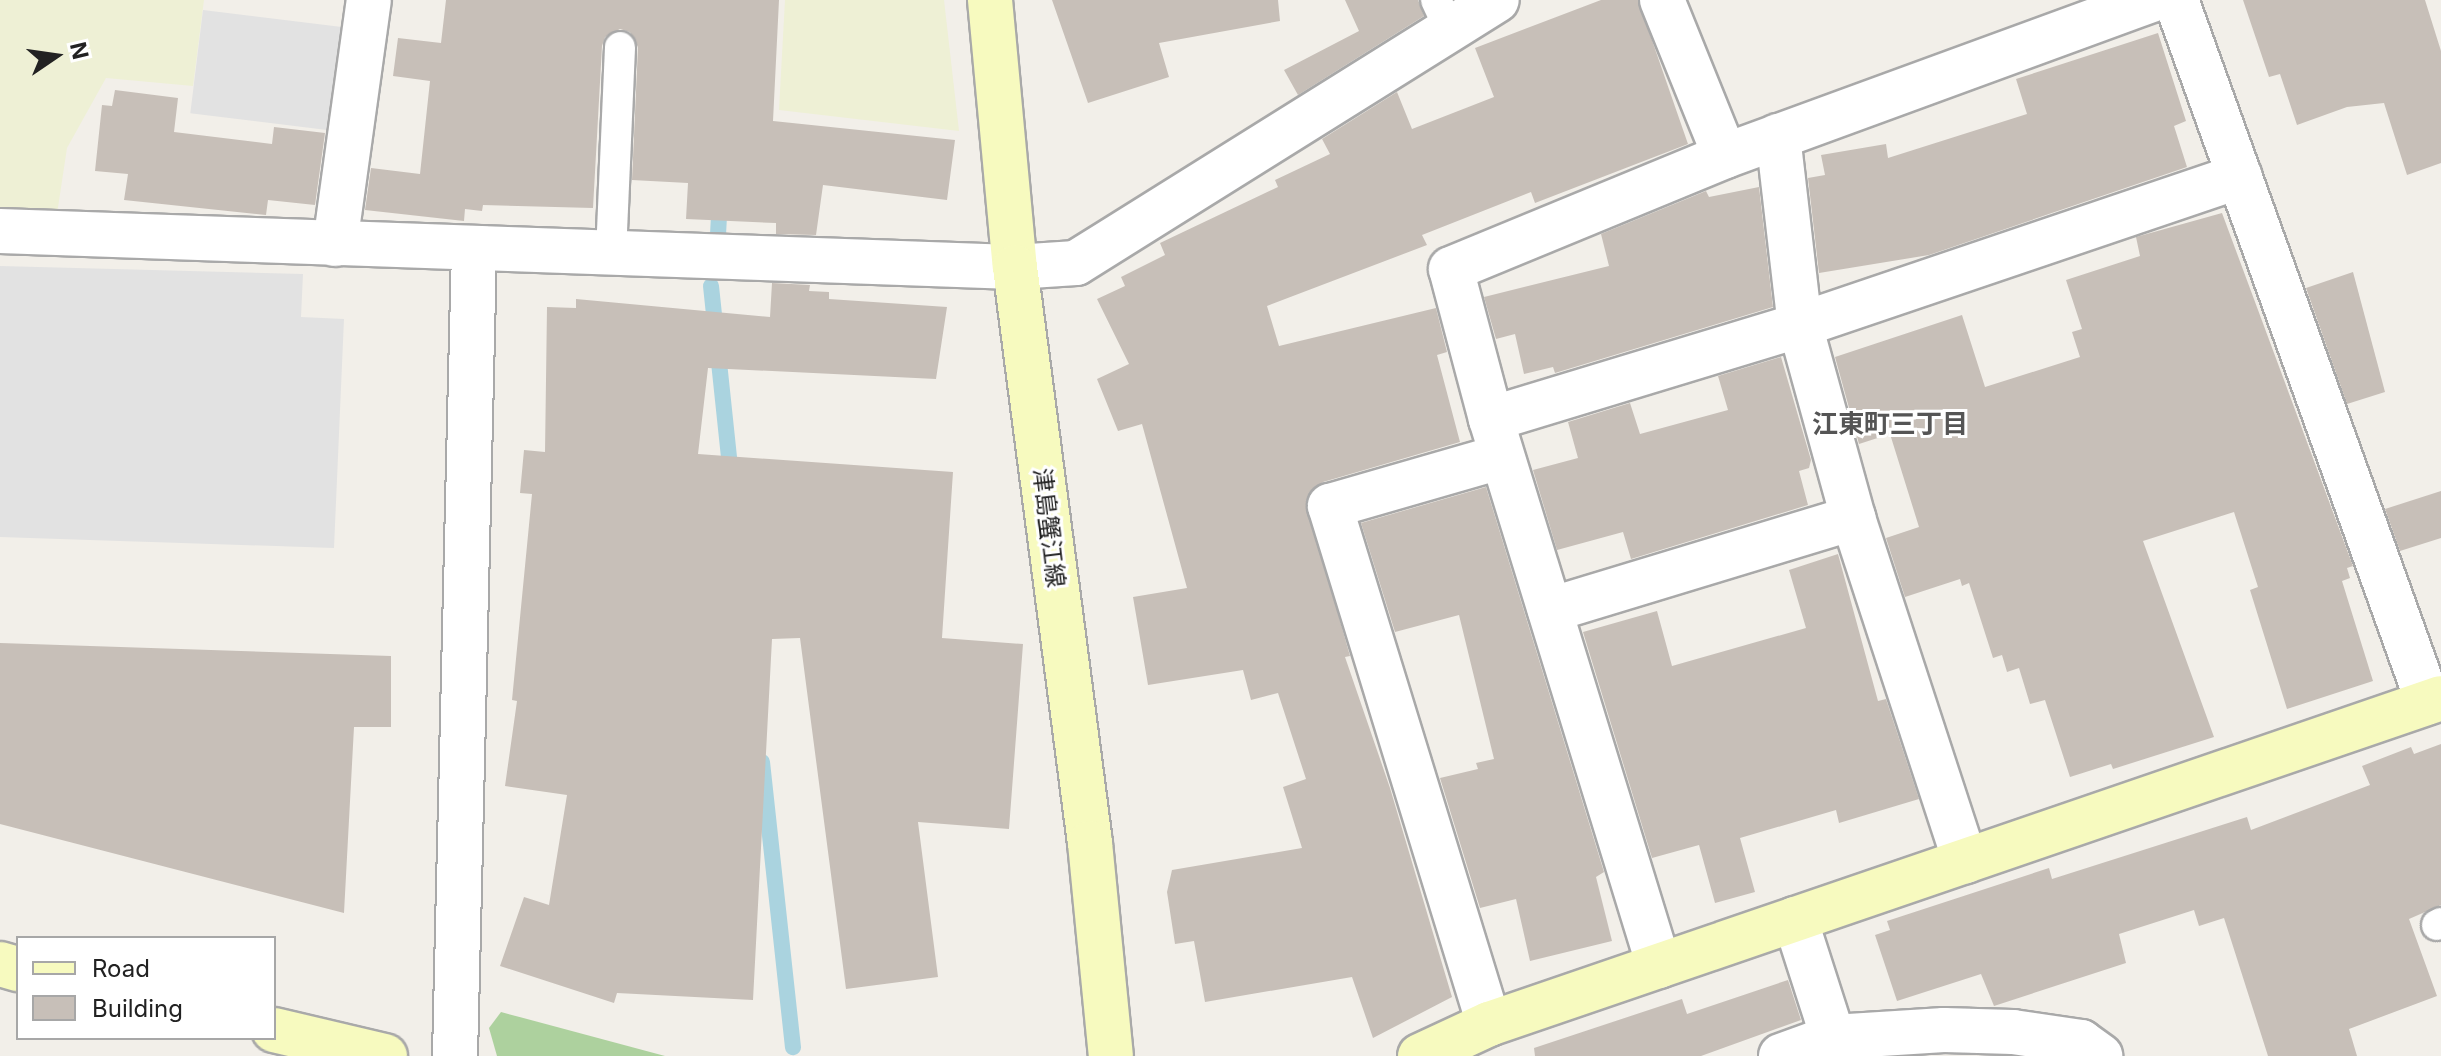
<!DOCTYPE html>
<html>
<head>
<meta charset="utf-8">
<style>
	body { margin:0 }
	#map { position:relative; width:2441px; height:1056px; overflow:hidden; background:#f2efe9; font-family:Inter,"Noto Sans JP",sans-serif }
	div>[style] { position:absolute }
	.farmland>* { inset:0; background:#eef0d5 }
	.forest>* { inset:0; background:#add19e }
	.parking>* { inset:0; background:#e2e2e2; transform-origin:0 0 }
	.stream>* { height:16px; margin:-8px; padding:0 8px; transform-origin:8px; border-radius:8px; background:#aad3df }
	.building>* { inset:0; background:#c7bfb8 }
	.roads { filter:drop-shadow(2px 0 #a9a9a9) drop-shadow(-2px 0 #a9a9a9) drop-shadow(0 2px #a9a9a9) drop-shadow(0 -2px #a9a9a9) }
	.lane>* { height:30px; margin:-15px; padding:0 15px; transform-origin:15px; border-radius:15px; background:#fff }
	.street>* { height:44px; margin:-22px; padding:0 22px; transform-origin:22px; border-radius:22px; background:#fff }
	.secondary>* { height:44px; margin:-22px; padding:0 22px; transform-origin:22px; border-radius:22px; background:#f7fabf }
	span { translate:-50% -50%; white-space:nowrap; text-align:center; line-height:1.15; -webkit-text-stroke:6px #fff; paint-order:stroke }
	.street-label { font-size:24px; color:#222 }
	.neighbourhood-label { font-size:26px; color:#555; font-weight:700 }
	.legend { position:absolute; left:16px; top:936px; width:260px; height:104px; box-sizing:border-box; background:#fff; border:2px solid #a7a7a7; margin:0; padding:10px 14px; list-style:none; font-size:24px; color:#222 }
	.legend li { display:flex; align-items:center; gap:16px; height:40px }
	.legend b { width:40px; border:2px solid #a7a7a7 }
	.north { position:absolute; left:16px; top:16px; width:80px; height:80px; -webkit-text-stroke:6px #fff; paint-order:stroke; rotate:77deg; font-size:22px; font-weight:700; line-height:32px; text-align:center; color:#222 }
	.north::after { content:''; display:block; margin:auto; width:28px; height:36px; background:#222; clip-path:polygon(50% 0,100% 100%,50% 72%,0 100%) }
</style>
</head>
<body>
<div id="map">
	<div class="farmland">
		<div style="clip-path:polygon(0 0,204px 0,193px 86px,106px 78px,67px 148px,57px 214px,0 212px)"></div>
		<div style="clip-path:polygon(785px 0,944px 0,959px 131px,779px 110px)"></div>
	</div>
	<div class="forest">
		<div style="clip-path:polygon(501px 1012px,665px 1056px,497px 1056px,489px 1028px)"></div>
	</div>
	<div class="parking">
		<div style="left:203px;top:10px;width:148px;height:104px;rotate:7deg"></div>
		<div style="clip-path:polygon(0 266px,303px 274px,301px 317px,344px 319px,334px 548px,0 537px)"></div>
	</div>
	<div class="stream">
		<div style="left:718px;top:235px;width:35px;rotate:-87deg"></div>
		<div style="left:711px;top:286px;width:192px;rotate:84deg"></div>
		<div style="left:762px;top:762px;width:287px;rotate:83.8deg"></div>
	</div>
	<div class="building">
		<div style="clip-path:polygon(446px 0,779px 0,773px 121px,955px 140px,947px 200px,823px 185px,816px 235px,776px 234px,776px 223px,686px 219px,688px 183px,632px 180px,638px 47px,630px 32px,620px 29px,605px 37px,602px 46px,593px 208px,483px 205px,482px 211px,465px 209px,464px 221px,365px 210px,371px 168px,420px 174px,430px 81px,393px 76px,398px 38px,441px 43px)"></div>
		<div style="clip-path:polygon(1052px 0,1278px 0,1280px 21px,1159px 43px,1169px 77px,1088px 103px)"></div>
		<div style="clip-path:polygon(1345px 0,1418px 0,1424px 16px,1298px 95px,1284px 70px,1359px 31px)"></div>
		<div style="clip-path:polygon(1601px 0,1638px 0,1688px 144px,1535px 203px,1531px 192px,1422px 235px,1427px 245px,1267px 306px,1279px 346px,1436px 308px,1447px 352px,1437px 355px,1460px 442px,1323px 482px,1306px 501px,1350px 656px,1345px 657px,1390px 788px,1452px 997px,1373px 1038px,1352px 977px,1205px 1002px,1194px 941px,1175px 944px,1167px 892px,1172px 870px,1302px 848px,1283px 787px,1306px 779px,1278px 693px,1251px 700px,1243px 670px,1148px 685px,1133px 597px,1187px 588px,1142px 424px,1118px 431px,1097px 379px,1129px 364px,1097px 299px,1125px 286px,1121px 277px,1165px 255px,1160px 243px,1278px 187px,1275px 180px,1330px 154px,1322px 139px,1397px 92px,1412px 129px,1494px 97px,1475px 48px)"></div>
		<div style="clip-path:polygon(2243px 0,2425px 0,2441px 51px,2441px 163px,2407px 175px,2384px 103px,2347px 107px,2297px 125px,2280px 74px,2269px 77px)"></div>
		<div style="clip-path:polygon(2158px 33px,2186px 121px,2174px 126px,2187px 167px,1929px 255px,1819px 273px,1808px 178px,1825px 175px,1821px 155px,1886px 144px,1888px 158px,2027px 114px,2016px 79px)"></div>
		<div style="clip-path:polygon(115px 90px,178px 98px,174px 132px,272px 144px,274px 127px,325px 133px,315px 205px,268px 200px,266px 215px,124px 200px,128px 174px,95px 171px,102px 105px,112px 106px)"></div>
		<div style="clip-path:polygon(1759px 187px,1773px 307px,1555px 373px,1553px 367px,1524px 374px,1515px 334px,1496px 339px,1484px 297px,1609px 266px,1601px 234px,1706px 191px,1709px 197px)"></div>
		<div style="clip-path:polygon(2222px 213px,2353px 566px,2347px 568px,2350px 578px,2342px 581px,2373px 681px,2287px 709px,2250px 590px,2258px 587px,2234px 512px,2143px 541px,2214px 737px,2113px 769px,2111px 764px,2070px 777px,2045px 700px,2030px 704px,2019px 668px,2007px 672px,2002px 655px,1993px 658px,1969px 583px,1962px 586px,1960px 579px,1905px 597px,1886px 538px,1919px 527px,1890px 434px,1859px 444px,1835px 357px,1962px 315px,1985px 387px,2080px 357px,2072px 332px,2082px 329px,2066px 280px,2140px 256px,2136px 237px)"></div>
		<div style="clip-path:polygon(2353px 272px,2385px 392px,2347px 404px,2306px 288px)"></div>
		<div style="clip-path:polygon(772px 283px,810px 285px,809px 291px,829px 292px,829px 299px,947px 307px,936px 379px,708px 368px,698px 454px,953px 472px,942px 638px,1023px 644px,1009px 829px,918px 822px,938px 977px,846px 989px,800px 638px,772px 639px,753px 1000px,617px 993px,614px 1003px,500px 966px,524px 897px,549px 905px,567px 795px,505px 786px,517px 701px,512px 700px,532px 494px,520px 493px,524px 450px,545px 452px,547px 307px,576px 308px,576px 299px,770px 317px)"></div>
		<div style="clip-path:polygon(1781px 357px,1811px 460px,1809px 468px,1799px 471px,1808px 505px,1631px 559px,1623px 532px,1557px 550px,1533px 470px,1578px 458px,1568px 422px,1630px 403px,1640px 434px,1728px 410px,1718px 376px)"></div>
		<div style="clip-path:polygon(1486px 487px,1604px 872px,1596px 877px,1612px 941px,1530px 961px,1516px 899px,1480px 908px,1440px 778px,1478px 769px,1476px 763px,1494px 759px,1459px 615px,1395px 632px,1361px 523px)"></div>
		<div style="clip-path:polygon(2441px 491px,2441px 538px,2400px 551px,2385px 509px)"></div>
		<div style="clip-path:polygon(1838px 554px,1878px 701px,1886px 699px,1919px 799px,1839px 823px,1836px 810px,1740px 838px,1755px 892px,1715px 903px,1699px 845px,1652px 858px,1583px 632px,1657px 611px,1672px 666px,1806px 628px,1789px 570px)"></div>
		<div style="clip-path:polygon(0 643px,391px 656px,391px 727px,354px 727px,344px 913px,0 824px)"></div>
		<div style="clip-path:polygon(2441px 744px,2441px 905px,2409px 919px,2437px 996px,2349px 1029px,2357px 1056px,2268px 1056px,2224px 918px,2199px 926px,2194px 910px,2119px 934px,2126px 963px,1994px 1006px,1981px 974px,1897px 1001px,1875px 935px,1890px 930px,1887px 921px,2049px 868px,2052px 879px,2247px 817px,2251px 830px,2370px 785px,2362px 766px,2411px 747px,2414px 754px)"></div>
		<div style="clip-path:polygon(1788px 980px,1801px 1020px,1701px 1056px,1535px 1056px,1534px 1048px,1682px 999px,1687px 1014px)"></div>
	</div>
	<div class="roads">
		<div class="lane">
			<div style="left:1436px;top:0;width:35px;rotate:65deg"></div>
			<div style="left:611px;top:254px;width:207px;rotate:-87.5deg"></div>
			<div style="left:2437px;top:925px;width:4px;rotate:-27deg"></div>
		</div>
		<div class="street">
			<div style="left:1662px;top:0;width:168px;rotate:68deg"></div>
			<div style="left:1725px;top:156px;width:454px;rotate:-20.1deg"></div>
			<div style="left:2176px;top:0;width:746px;rotate:70.25deg"></div>
			<div style="left:1778px;top:136px;width:190px;rotate:83.4deg"></div>
			<div style="left:1800px;top:325px;width:200px;rotate:74.6deg"></div>
			<div style="left:1853px;top:518px;width:361px;rotate:71.9deg"></div>
			<div style="left:0;top:231px;width:1016px;rotate:2.03deg"></div>
			<div style="left:1015px;top:267px;width:61px;rotate:-3.8deg"></div>
			<div style="left:1076px;top:263px;width:496px;rotate:-32deg"></div>
			<div style="left:335px;top:244px;width:246px;rotate:-82.1deg"></div>
			<div style="left:1491px;top:419px;width:155px;rotate:-104.9deg"></div>
			<div style="left:1451px;top:269px;width:296px;rotate:-22.4deg"></div>
			<div style="left:1550px;top:610px;width:317px;rotate:-16.9deg"></div>
			<div style="left:1795px;top:919px;width:144px;rotate:72.2deg"></div>
			<div style="left:1659px;top:966px;width:572px;rotate:-107.07deg"></div>
			<div style="left:1491px;top:419px;width:323px;rotate:-16.9deg"></div>
			<div style="left:1800px;top:325px;width:464px;rotate:-18.7deg"></div>
			<div style="left:1489px;top:1024px;width:542px;rotate:-107.06deg"></div>
			<div style="left:1330px;top:506px;width:177px;rotate:-16.1deg"></div>
			<div style="left:455px;top:1056px;width:807px;rotate:-88.65deg"></div>
			<div style="left:1781px;top:1056px;width:55px;rotate:-20.1deg"></div>
			<div style="left:1833px;top:1037px;width:111px;rotate:-3.6deg"></div>
			<div style="left:1944px;top:1030px;width:69px;rotate:1.7deg"></div>
			<div style="left:2013px;top:1032px;width:69px;rotate:8.4deg"></div>
			<div style="left:2081px;top:1042px;width:24px;rotate:36deg"></div>
		</div>
		<div class="secondary">
			<div style="left:990px;top:0;width:268px;rotate:84.7deg"></div>
			<div style="left:1015px;top:267px;width:581px;rotate:82.58deg"></div>
			<div style="left:1090px;top:843px;width:214px;rotate:84.4deg"></div>
			<div style="left:0;top:964px;width:19px;rotate:16deg"></div>
			<div style="left:274px;top:1030px;width:114px;rotate:13.2deg"></div>
			<div style="left:1420px;top:1056px;width:76px;rotate:-24.9deg"></div>
			<div style="left:1489px;top:1024px;width:1006px;rotate:-18.9deg"></div>
		</div>
	</div>
	<div class="street-label">
		<span style="left:1049px;top:528px;rotate:83deg">津島蟹江線</span>
	</div>
	<div class="neighbourhood-label">
		<span style="left:1890px;top:424px">江東町三丁目</span>
	</div>
	<ul class="legend">
	<li><b style="height:10px;background:#f7fabf"></b>Road</li>
	<li><b style="height:22px;background:#c7bfb8"></b>Building</li>
	</ul>
	<div class="north">N</div>
</div>
</body>
</html>
